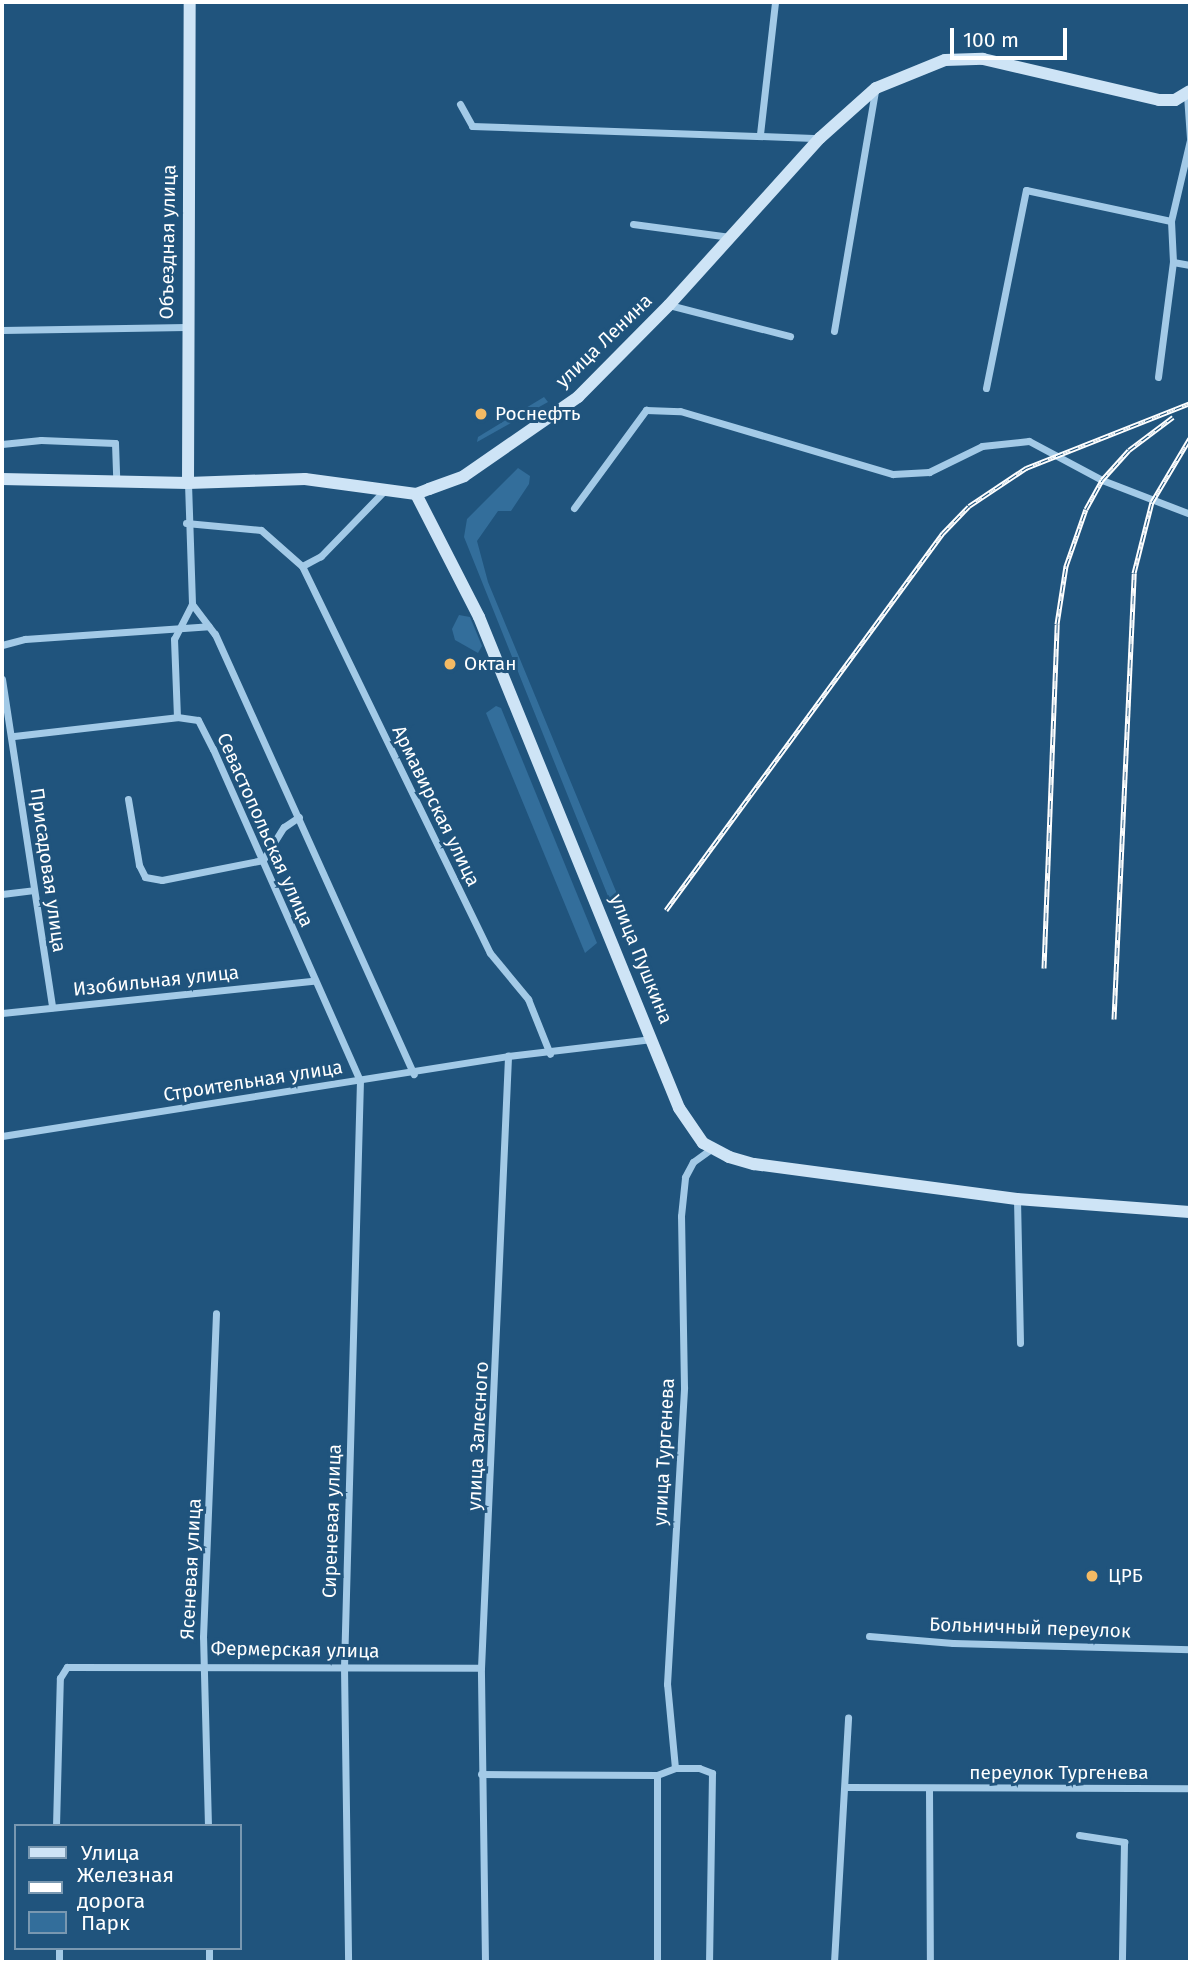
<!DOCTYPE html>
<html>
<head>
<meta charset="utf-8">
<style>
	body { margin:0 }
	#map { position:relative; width:1192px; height:1964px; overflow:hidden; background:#20547d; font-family:"Fira Sans",sans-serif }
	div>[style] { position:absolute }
	.green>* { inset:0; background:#336e9b }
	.street>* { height:7px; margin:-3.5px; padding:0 3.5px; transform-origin:3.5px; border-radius:3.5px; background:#a3cae7 }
	.secondary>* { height:12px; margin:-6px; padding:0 6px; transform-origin:6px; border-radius:6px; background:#cee4f6 }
	.rail>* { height:5px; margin-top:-2.5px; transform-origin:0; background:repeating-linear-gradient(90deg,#20547d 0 8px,#fff 0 16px); box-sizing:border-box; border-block:2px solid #fff }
	.dots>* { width:19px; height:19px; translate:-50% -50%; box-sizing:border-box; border:4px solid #20547d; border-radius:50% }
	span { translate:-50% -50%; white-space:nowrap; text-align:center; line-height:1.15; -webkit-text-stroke:6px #20547d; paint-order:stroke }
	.street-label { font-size:19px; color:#fff }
	.poi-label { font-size:19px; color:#fff }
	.left { translate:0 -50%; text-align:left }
	.frame { position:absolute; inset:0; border:4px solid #fff; pointer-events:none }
	.legend { position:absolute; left:14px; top:1824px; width:228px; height:126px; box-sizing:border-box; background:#20547d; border:2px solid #7998b1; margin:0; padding:9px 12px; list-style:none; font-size:21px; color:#fff }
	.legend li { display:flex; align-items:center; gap:14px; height:35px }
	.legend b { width:35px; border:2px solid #7998b1 }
	.scale { position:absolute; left:950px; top:28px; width:117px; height:32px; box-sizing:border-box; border:4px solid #fff; border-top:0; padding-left:9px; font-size:21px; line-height:24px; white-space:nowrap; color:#fff; -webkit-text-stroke:5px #20547d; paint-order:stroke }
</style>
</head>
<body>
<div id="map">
	<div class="green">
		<div style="clip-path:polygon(544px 397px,548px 402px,477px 442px,478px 437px)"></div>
		<div style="clip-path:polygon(518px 468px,530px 476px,529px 484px,511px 511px,498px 511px,477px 541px,488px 582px,620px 901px,612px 906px,464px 537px,467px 519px)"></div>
		<div style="clip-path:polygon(459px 615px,470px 617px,482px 646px,478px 653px,455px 640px,452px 629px)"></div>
		<div style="clip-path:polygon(496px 706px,501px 708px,597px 943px,585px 953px,486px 713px)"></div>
	</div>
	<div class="street">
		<div style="left:1187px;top:95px;width:43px;rotate:86deg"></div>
		<div style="left:460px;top:104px;width:25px;rotate:61deg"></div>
		<div style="left:472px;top:126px;width:348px;rotate:2deg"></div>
		<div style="left:760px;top:134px;width:133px;rotate:-83.5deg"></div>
		<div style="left:1190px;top:140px;width:83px;rotate:103.2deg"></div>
		<div style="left:1171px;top:221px;width:41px;rotate:87.2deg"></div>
		<div style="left:1173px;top:262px;width:17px;rotate:10deg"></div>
		<div style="left:633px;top:224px;width:98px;rotate:7.6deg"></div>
		<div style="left:669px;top:305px;width:125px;rotate:14.4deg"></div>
		<div style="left:2px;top:330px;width:184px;rotate:-0.9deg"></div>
		<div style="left:834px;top:331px;width:242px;rotate:-80.3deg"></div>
		<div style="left:1158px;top:377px;width:116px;rotate:-82.6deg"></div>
		<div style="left:986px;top:388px;width:202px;rotate:-78.6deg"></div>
		<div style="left:1026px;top:190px;width:148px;rotate:12.1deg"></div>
		<div style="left:2px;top:444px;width:39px;rotate:-6deg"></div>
		<div style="left:41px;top:440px;width:74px;rotate:2.3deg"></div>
		<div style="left:115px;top:443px;width:36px;rotate:88deg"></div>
		<div style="left:188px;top:483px;width:121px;rotate:88.1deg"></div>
		<div style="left:192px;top:604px;width:38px;rotate:53deg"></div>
		<div style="left:215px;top:634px;width:483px;rotate:65.7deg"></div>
		<div style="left:384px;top:491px;width:91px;rotate:134.1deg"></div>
		<div style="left:321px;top:556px;width:21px;rotate:152deg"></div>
		<div style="left:302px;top:566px;width:430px;rotate:64.1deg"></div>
		<div style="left:490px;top:953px;width:60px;rotate:50.4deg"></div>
		<div style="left:528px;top:999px;width:59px;rotate:68.2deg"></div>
		<div style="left:574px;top:508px;width:122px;rotate:-53.7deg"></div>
		<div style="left:646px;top:410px;width:34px;rotate:2deg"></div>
		<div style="left:680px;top:411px;width:222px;rotate:16.5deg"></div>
		<div style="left:893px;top:474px;width:36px;rotate:-3deg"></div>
		<div style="left:929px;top:472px;width:59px;rotate:-26.1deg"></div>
		<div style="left:982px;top:446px;width:47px;rotate:-6.1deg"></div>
		<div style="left:1029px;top:441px;width:83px;rotate:28.1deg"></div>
		<div style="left:1102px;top:480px;width:94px;rotate:21.1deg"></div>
		<div style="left:186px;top:523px;width:75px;rotate:5.3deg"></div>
		<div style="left:261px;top:530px;width:55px;rotate:41.3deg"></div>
		<div style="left:192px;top:604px;width:39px;rotate:117deg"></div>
		<div style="left:174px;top:639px;width:78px;rotate:87.8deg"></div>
		<div style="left:177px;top:717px;width:21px;rotate:8deg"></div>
		<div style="left:198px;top:720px;width:33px;rotate:63deg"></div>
		<div style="left:213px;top:749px;width:362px;rotate:66.1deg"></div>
		<div style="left:360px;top:1080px;width:587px;rotate:91.56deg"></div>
		<div style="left:344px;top:1667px;width:295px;rotate:89.2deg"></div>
		<div style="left:2px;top:645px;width:24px;rotate:-15deg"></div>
		<div style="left:25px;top:639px;width:184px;rotate:-4deg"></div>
		<div style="left:2px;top:679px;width:332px;rotate:81.3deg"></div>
		<div style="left:14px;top:736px;width:164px;rotate:-6.6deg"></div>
		<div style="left:128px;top:799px;width:67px;rotate:80.5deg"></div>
		<div style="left:139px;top:865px;width:13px;rotate:63deg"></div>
		<div style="left:145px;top:877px;width:17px;rotate:10deg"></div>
		<div style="left:162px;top:880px;width:103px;rotate:-11.2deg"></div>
		<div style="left:263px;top:860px;width:39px;rotate:-58deg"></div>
		<div style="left:284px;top:827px;width:18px;rotate:-34deg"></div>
		<div style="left:2px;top:894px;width:32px;rotate:-7deg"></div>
		<div style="left:2px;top:1013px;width:313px;rotate:-5.9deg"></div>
		<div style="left:2px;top:1136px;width:512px;rotate:-8.98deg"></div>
		<div style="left:1017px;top:1199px;width:144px;rotate:88.8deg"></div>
		<div style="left:869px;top:1636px;width:84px;rotate:4.8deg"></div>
		<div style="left:953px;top:1643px;width:237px;rotate:1.5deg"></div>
		<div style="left:675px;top:1768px;width:84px;rotate:-95.4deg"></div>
		<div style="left:667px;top:1684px;width:297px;rotate:-86.7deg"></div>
		<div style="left:684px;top:1387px;width:171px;rotate:-91deg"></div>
		<div style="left:681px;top:1216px;width:39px;rotate:-84deg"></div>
		<div style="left:685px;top:1177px;width:17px;rotate:-62deg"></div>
		<div style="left:693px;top:1162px;width:22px;rotate:-36deg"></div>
		<div style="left:481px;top:1774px;width:176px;rotate:0.3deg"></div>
		<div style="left:657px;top:1775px;width:19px;rotate:-21deg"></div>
		<div style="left:675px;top:1768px;width:24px"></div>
		<div style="left:699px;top:1768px;width:14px;rotate:21deg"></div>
		<div style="left:712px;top:1773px;width:189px;rotate:90.9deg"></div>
		<div style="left:846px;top:1787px;width:344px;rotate:0.2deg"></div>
		<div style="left:929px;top:1790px;width:172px;rotate:89.7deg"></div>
		<div style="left:56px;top:1826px;width:148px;rotate:-88.5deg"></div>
		<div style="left:60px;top:1678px;width:13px;rotate:-58deg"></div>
		<div style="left:67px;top:1667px;width:414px;rotate:0.1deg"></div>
		<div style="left:208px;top:1826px;width:189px;rotate:-91.5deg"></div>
		<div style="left:203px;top:1637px;width:324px;rotate:-87.7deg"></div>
		<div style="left:1079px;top:1835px;width:46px;rotate:8.8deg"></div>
		<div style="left:1124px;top:1842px;width:120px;rotate:91deg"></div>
		<div style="left:59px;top:1948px;width:14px;rotate:90deg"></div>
		<div style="left:209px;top:1948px;width:14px;rotate:90deg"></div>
		<div style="left:485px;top:1962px;width:294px;rotate:-90.8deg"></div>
		<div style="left:481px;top:1668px;width:613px;rotate:-87.47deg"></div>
		<div style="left:508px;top:1056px;width:145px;rotate:-6.7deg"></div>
		<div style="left:657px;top:1962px;width:187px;rotate:-90deg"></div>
		<div style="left:834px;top:1962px;width:245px;rotate:-86.7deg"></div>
	</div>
	<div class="secondary">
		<div style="left:2px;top:479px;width:186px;rotate:1.2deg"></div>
		<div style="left:188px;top:483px;width:117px;rotate:-2deg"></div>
		<div style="left:305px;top:479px;width:112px;rotate:7.7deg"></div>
		<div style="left:416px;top:494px;width:14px;rotate:-21deg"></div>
		<div style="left:429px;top:489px;width:37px;rotate:-20deg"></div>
		<div style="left:464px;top:476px;width:139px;rotate:-34.7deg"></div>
		<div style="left:578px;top:397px;width:129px;rotate:-45.3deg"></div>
		<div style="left:669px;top:305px;width:225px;rotate:-47.9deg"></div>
		<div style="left:820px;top:138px;width:75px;rotate:-41.8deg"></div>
		<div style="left:876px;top:88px;width:74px;rotate:-22.1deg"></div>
		<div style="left:945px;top:60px;width:38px;rotate:-2deg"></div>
		<div style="left:983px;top:59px;width:181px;rotate:13.1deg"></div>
		<div style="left:1159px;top:100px;width:16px"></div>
		<div style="left:1175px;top:100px;width:17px;rotate:-31deg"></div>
		<div style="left:188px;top:483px;width:481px;rotate:-89.8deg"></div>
		<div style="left:416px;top:494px;width:138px;rotate:62.9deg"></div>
		<div style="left:479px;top:617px;width:530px;rotate:67.84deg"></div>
		<div style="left:679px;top:1108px;width:42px;rotate:55.6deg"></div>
		<div style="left:703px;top:1143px;width:30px;rotate:28deg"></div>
		<div style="left:729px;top:1157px;width:26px;rotate:16deg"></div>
		<div style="left:754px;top:1164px;width:265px;rotate:7.6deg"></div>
		<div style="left:1017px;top:1199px;width:173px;rotate:4.3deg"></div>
	</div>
	<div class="rail">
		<div style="left:666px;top:910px;width:468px;rotate:-53.7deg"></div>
		<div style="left:943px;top:533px;width:37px;rotate:-46deg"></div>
		<div style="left:969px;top:506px;width:69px;rotate:-33.7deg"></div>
		<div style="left:1026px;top:468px;width:176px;rotate:-21.6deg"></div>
		<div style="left:1044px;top:968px;width:344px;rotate:-87.8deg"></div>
		<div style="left:1057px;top:624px;width:59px;rotate:-81.2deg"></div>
		<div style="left:1066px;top:566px;width:60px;rotate:-70.7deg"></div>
		<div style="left:1086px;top:509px;width:33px;rotate:-61deg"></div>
		<div style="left:1102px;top:480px;width:40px;rotate:-48deg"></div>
		<div style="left:1129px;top:450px;width:55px;rotate:-36.9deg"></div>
		<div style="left:1114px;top:1019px;width:446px;rotate:-87.4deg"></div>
		<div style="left:1134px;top:573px;width:73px;rotate:-75.8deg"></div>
		<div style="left:1152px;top:502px;width:74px;rotate:-59.3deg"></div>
	</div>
	<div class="dots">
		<div style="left:481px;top:414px;background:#f4ba64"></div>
		<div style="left:450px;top:664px;background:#f4ba64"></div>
		<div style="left:1092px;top:1576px;background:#f4ba64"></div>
	</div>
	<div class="street-label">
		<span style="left:168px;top:242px;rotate:-89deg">Объездная улица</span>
		<span style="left:604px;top:341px;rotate:-44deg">улица Ленина</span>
		<span style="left:436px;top:806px;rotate:64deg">Армавирская улица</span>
		<span style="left:265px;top:830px;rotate:66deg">Севастопольская улица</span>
		<span style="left:48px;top:870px;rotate:82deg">Присадовая улица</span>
		<span style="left:641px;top:959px;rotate:68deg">улица Пушкина</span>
		<span style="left:156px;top:981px;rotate:-6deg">Изобильная улица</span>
		<span style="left:253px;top:1081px;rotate:-9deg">Строительная улица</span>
		<span style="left:478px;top:1436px;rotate:-87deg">улица Залесного</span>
		<span style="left:664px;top:1452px;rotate:-87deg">улица Тургенева</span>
		<span style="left:332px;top:1521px;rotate:-88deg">Сиреневая улица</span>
		<span style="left:191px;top:1569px;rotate:-87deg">Ясеневая улица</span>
		<span style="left:1030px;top:1628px;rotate:2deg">Больничный переулок</span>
		<span style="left:295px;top:1650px;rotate:1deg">Фермерская улица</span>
		<span style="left:1059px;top:1773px">переулок Тургенева</span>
	</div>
	<div class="poi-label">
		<span class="left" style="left:495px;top:414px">Роснефть</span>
		<span class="left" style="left:464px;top:664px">Октан</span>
		<span class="left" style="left:1108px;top:1576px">ЦРБ</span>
	</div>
	<div class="frame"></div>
	<ul class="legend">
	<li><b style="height:9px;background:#cee4f6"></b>Улица</li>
	<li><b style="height:9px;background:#fff"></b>Железная дорога</li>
	<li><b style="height:19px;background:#336e9b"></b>Парк</li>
	</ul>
	<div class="scale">100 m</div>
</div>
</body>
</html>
